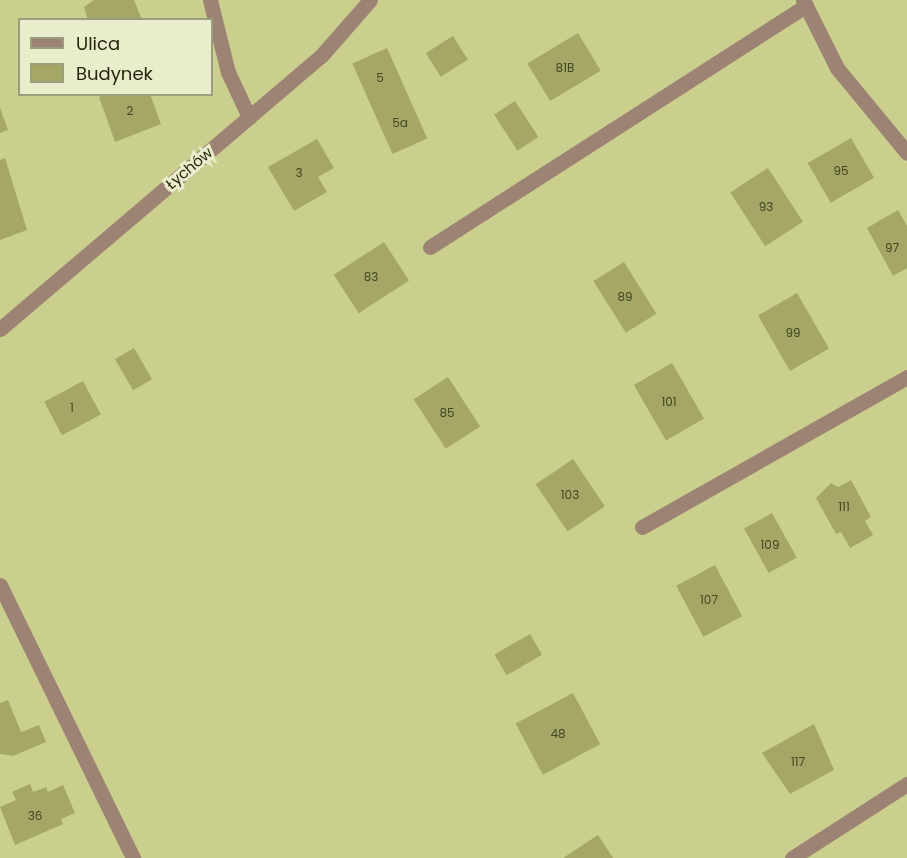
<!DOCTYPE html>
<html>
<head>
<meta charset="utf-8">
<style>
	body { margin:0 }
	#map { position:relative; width:907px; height:858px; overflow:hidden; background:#cbcf8d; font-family:Poppins,sans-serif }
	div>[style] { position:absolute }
	.building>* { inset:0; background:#a4a766; transform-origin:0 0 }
	.street>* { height:15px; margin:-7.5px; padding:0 7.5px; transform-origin:7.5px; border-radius:7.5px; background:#9d8374 }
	span { translate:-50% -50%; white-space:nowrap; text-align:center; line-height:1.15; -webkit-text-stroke:6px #eaedcc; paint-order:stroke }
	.number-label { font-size:12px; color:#454622 }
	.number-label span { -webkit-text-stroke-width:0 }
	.street-label { font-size:15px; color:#25260b }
	.legend { position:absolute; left:18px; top:18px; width:195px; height:78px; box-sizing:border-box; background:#eaedcc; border:2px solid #9b9d7f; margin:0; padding:8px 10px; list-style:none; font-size:18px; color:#25260b }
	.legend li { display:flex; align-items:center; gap:12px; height:30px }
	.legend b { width:30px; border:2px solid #9b9d7f }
</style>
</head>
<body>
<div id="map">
	<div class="building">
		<div style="clip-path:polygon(94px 0,134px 0,142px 20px,88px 20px,84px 7px)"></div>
		<div style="left:578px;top:33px;width:44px;height:59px;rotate:59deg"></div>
		<div style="left:453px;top:36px;width:28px;height:32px;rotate:58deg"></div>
		<div style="left:387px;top:48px;width:99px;height:38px;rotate:66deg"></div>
		<div style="clip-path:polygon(106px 94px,150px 94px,161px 124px,115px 142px,99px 97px)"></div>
		<div style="left:515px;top:101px;width:43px;height:25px;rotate:57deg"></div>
		<div style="clip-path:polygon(0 108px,8px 130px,0 133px)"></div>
		<div style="left:851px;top:138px;width:46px;height:50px;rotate:60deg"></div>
		<div style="clip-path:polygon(317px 139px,334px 168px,318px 177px,327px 192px,294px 211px,268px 167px)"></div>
		<div style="clip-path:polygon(5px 158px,27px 230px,0 240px,0 160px)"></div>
		<div style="left:768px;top:168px;width:64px;height:45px;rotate:57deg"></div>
		<div style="clip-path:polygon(898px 210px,907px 226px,907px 268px,893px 276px,867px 228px)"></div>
		<div style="left:384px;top:242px;width:46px;height:60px;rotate:57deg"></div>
		<div style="left:624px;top:262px;width:61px;height:36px;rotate:58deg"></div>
		<div style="left:797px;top:293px;width:64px;height:45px;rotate:60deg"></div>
		<div style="left:134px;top:348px;width:36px;height:22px;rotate:60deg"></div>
		<div style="left:672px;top:363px;width:64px;height:44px;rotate:60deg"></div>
		<div style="left:448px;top:377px;width:59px;height:41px;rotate:57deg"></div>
		<div style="left:83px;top:381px;width:38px;height:44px;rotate:62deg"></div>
		<div style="left:573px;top:459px;width:57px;height:45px;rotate:56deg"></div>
		<div style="clip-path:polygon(851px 480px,871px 517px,865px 521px,873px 535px,850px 548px,841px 532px,836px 534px,816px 498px,831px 483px,838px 487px)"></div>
		<div style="left:772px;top:513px;width:51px;height:32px;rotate:61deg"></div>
		<div style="left:715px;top:565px;width:58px;height:44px;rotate:62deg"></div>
		<div style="left:530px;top:634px;width:24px;height:41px;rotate:60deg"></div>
		<div style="left:573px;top:693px;width:58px;height:65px;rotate:62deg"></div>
		<div style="clip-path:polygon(8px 700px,21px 732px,39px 725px,46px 742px,13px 756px,0 754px,0 703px)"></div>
		<div style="clip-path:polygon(814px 724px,834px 770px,790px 794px,762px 753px)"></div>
		<div style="clip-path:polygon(30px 784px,33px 792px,46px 787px,48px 792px,63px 785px,75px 813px,61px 819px,63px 824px,15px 845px,0 807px,16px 800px,12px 792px)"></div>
		<div style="clip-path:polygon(598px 835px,613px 858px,563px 858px)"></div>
	</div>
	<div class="street">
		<div style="left:210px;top:0;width:74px;rotate:76deg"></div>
		<div style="left:228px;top:72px;width:50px;rotate:65deg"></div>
		<div style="left:803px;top:0;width:76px;rotate:63.4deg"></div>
		<div style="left:837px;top:68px;width:110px;rotate:50.5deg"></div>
		<div style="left:430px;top:247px;width:447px;rotate:-32.7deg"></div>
		<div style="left:0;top:329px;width:421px;rotate:-40.4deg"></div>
		<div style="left:321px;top:56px;width:74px;rotate:-48.8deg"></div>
		<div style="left:642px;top:527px;width:305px;rotate:-29.5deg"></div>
		<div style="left:0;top:585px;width:304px;rotate:64deg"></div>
		<div style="left:792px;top:858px;width:137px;rotate:-32.8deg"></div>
	</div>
	<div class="number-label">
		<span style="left:565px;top:68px">81B</span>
		<span style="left:380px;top:78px">5</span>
		<span style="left:130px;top:111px">2</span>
		<span style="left:400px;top:123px">5a</span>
		<span style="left:841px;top:171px">95</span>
		<span style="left:299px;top:173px">3</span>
		<span style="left:766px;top:207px">93</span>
		<span style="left:892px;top:248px">97</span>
		<span style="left:371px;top:277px">83</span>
		<span style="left:625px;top:297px">89</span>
		<span style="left:793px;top:333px">99</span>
		<span style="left:669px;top:402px">101</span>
		<span style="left:72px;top:408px">1</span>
		<span style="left:447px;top:413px">85</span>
		<span style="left:570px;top:495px">103</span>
		<span style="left:844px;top:507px">111</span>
		<span style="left:770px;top:545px">109</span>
		<span style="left:709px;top:600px">107</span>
		<span style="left:558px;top:734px">48</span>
		<span style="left:798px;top:762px">117</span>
		<span style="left:35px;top:816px">36</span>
	</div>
	<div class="street-label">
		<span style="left:189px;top:168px;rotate:-40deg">Łychów</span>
	</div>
	<ul class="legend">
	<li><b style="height:8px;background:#9d8374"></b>Ulica</li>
	<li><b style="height:16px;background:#a4a766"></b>Budynek</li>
	</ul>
</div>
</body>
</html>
